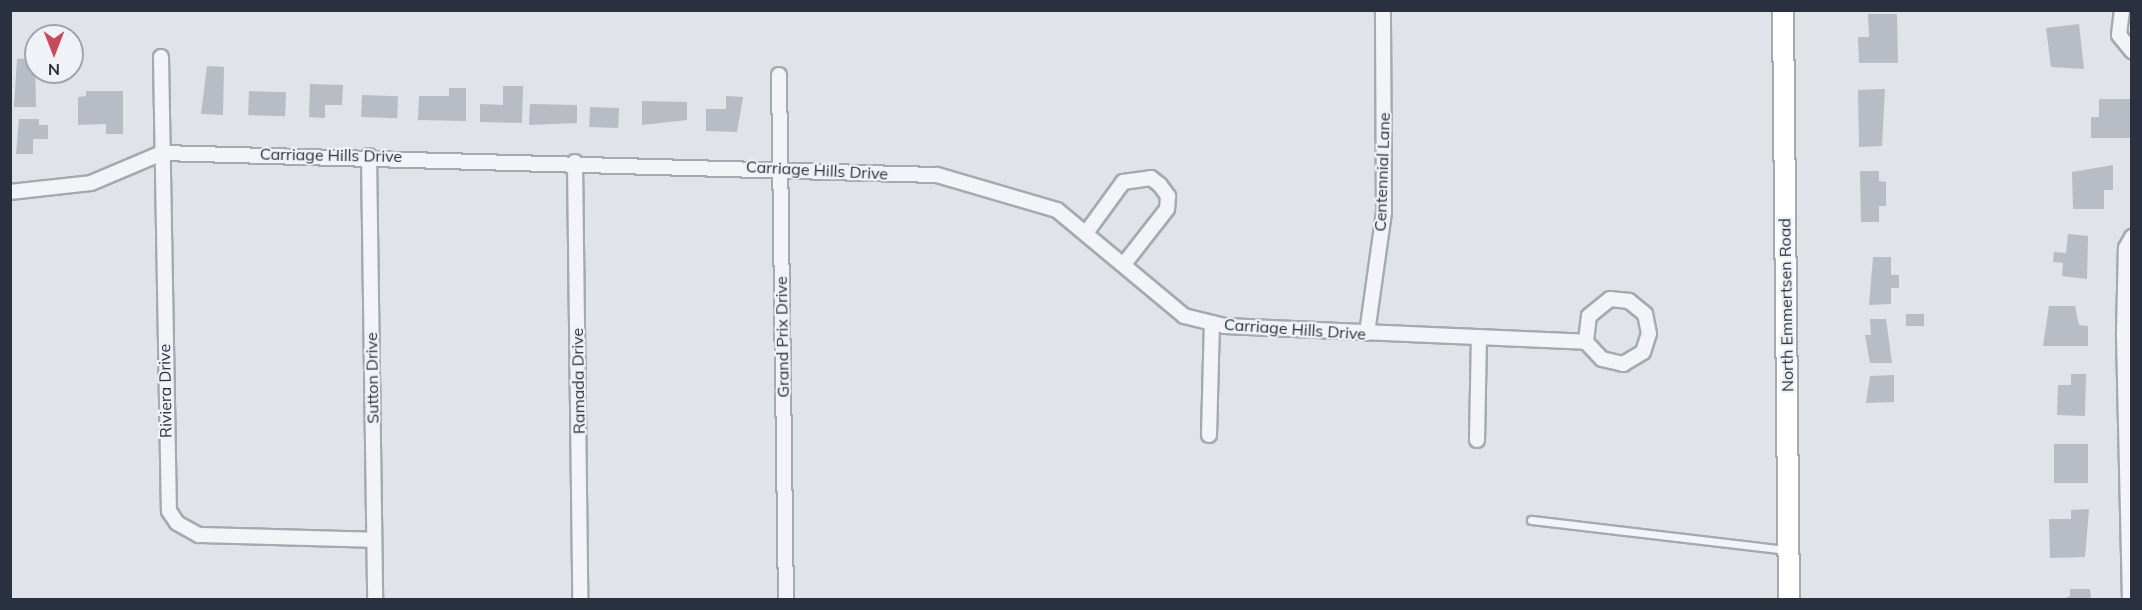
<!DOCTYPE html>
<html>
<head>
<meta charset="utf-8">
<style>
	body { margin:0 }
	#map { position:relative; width:2142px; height:610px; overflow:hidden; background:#e0e3e8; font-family:Mulish,sans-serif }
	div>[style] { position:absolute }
	.building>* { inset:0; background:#b7bcc5; transform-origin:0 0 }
	.roads { filter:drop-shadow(2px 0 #a5aab2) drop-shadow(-2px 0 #a5aab2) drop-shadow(0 2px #a5aab2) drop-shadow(0 -2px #a5aab2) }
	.lane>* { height:7px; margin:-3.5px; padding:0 3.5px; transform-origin:3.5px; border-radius:3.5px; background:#f2f4f7 }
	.street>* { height:14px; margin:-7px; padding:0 7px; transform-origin:7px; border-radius:7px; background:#f2f4f7 }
	.secondary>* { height:20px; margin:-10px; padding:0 10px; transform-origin:10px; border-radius:10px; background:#fff }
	span { translate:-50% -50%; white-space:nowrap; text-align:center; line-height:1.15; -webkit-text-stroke:4.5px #eff2f6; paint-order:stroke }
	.street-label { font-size:16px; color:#29303f }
	.frame { position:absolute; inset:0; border:12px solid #29303f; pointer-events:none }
	.north { position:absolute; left:24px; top:24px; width:60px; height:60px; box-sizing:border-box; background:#eff2f6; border:2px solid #a0a4ad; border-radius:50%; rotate:180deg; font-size:16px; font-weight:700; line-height:24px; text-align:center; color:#29303f }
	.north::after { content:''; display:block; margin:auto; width:21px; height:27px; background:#c94958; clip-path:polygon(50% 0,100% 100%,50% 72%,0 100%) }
</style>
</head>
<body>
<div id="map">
	<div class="building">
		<div style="clip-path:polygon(1868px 14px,1897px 14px,1898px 63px,1859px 63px,1858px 37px,1869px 37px)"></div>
		<div style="clip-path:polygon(2079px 24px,2084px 69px,2051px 67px,2046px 28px)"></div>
		<div style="clip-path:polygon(35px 58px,36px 107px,14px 107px,17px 59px)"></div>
		<div style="clip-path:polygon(207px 66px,224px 67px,223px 115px,201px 114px)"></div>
		<div style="clip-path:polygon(310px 84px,343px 85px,342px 105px,325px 105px,325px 118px,309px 117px)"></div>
		<div style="clip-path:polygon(503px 86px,523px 86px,522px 123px,480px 122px,480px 104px,503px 105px)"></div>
		<div style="clip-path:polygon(449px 88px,466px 88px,466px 121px,418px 120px,419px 96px,449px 96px)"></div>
		<div style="clip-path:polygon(1885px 89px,1882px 146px,1859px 147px,1858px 90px)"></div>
		<div style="clip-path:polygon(86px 91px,123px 91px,123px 134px,106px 134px,106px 124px,78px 125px,78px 97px,86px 96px)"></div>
		<div style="left:249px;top:91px;width:37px;height:24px;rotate:2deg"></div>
		<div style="left:362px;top:95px;width:36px;height:22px;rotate:2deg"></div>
		<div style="clip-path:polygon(726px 96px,743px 97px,737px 132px,706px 131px,706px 109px,726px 109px)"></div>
		<div style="clip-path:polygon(2099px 99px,2130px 99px,2132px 138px,2091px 138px,2091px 117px,2099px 117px)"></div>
		<div style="clip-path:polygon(642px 101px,687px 102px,687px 120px,642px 125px)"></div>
		<div style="clip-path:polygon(530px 104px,577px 105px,577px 123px,529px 125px)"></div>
		<div style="left:590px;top:107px;width:29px;height:20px;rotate:2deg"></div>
		<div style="clip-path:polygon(19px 119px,39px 119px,39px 125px,48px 125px,48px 139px,33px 139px,33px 154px,16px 154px)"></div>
		<div style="clip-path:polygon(2113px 165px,2113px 190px,2104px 190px,2104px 209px,2073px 209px,2072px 172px)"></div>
		<div style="clip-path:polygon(1860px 171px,1879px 171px,1879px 181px,1886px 182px,1886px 206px,1879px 206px,1879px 222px,1861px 222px)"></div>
		<div style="clip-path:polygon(2068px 234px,2088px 236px,2087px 279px,2062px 276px,2063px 263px,2053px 262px,2054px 252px,2066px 253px)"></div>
		<div style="clip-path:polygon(1873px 257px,1891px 257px,1891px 275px,1899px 275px,1899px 288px,1891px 288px,1891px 304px,1869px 305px)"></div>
		<div style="clip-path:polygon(2049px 306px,2075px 306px,2079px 325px,2088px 326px,2088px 346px,2043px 346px)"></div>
		<div style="left:1906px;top:314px;width:18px;height:12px"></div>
		<div style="clip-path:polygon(1870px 319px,1886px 319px,1892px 363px,1870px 363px,1865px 335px,1871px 335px)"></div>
		<div style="clip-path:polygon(2071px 374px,2086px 374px,2085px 416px,2057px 415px,2058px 385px,2071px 385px)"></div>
		<div style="clip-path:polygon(1894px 375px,1894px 402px,1866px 403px,1870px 376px)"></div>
		<div style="left:2088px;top:444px;width:39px;height:34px;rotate:90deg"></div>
		<div style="clip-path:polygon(2089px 509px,2085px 557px,2050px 558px,2049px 519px,2071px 519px,2071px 510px)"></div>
		<div style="clip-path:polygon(2070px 589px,2090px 589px,2091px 600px,2061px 600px,2070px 596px)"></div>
	</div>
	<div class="roads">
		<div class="lane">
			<div style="left:1531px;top:520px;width:257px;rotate:6.7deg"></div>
		</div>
		<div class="street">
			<div style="left:2122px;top:10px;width:25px;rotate:97deg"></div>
			<div style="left:2119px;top:35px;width:21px;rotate:51deg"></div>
			<div style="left:161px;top:57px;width:454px;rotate:89deg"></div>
			<div style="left:169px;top:511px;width:14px;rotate:56deg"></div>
			<div style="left:177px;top:523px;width:25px;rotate:29deg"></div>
			<div style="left:199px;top:535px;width:175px;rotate:1.6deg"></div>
			<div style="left:779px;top:75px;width:525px;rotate:89.24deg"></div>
			<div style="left:369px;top:156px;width:444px;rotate:89.2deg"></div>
			<div style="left:575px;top:162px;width:438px;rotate:89.3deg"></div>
			<div style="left:10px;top:192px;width:81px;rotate:-6.3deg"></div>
			<div style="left:91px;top:183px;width:77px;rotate:-22.9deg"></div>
			<div style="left:162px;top:153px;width:775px;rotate:1.63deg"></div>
			<div style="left:937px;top:175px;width:125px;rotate:16.3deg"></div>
			<div style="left:1057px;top:210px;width:165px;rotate:39.8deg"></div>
			<div style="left:1184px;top:316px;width:42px;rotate:13.7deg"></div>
			<div style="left:1225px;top:326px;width:361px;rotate:2.5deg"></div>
			<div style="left:1586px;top:342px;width:23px;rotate:47deg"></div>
			<div style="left:1602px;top:359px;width:22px;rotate:13deg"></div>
			<div style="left:1623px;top:364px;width:23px;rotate:-31deg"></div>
			<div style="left:1643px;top:352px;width:19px;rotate:-72deg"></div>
			<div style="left:1649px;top:334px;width:20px;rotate:-101deg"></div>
			<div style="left:1645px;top:314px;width:21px;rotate:-141deg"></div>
			<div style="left:1629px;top:301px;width:19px;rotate:-174deg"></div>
			<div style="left:1610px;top:299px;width:27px;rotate:141deg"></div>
			<div style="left:1589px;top:316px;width:26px;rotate:97deg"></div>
			<div style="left:1086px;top:233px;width:63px;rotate:-54deg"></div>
			<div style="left:1123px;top:182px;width:28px;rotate:-8deg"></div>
			<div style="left:1151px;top:178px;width:11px;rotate:38deg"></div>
			<div style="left:1160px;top:185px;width:14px;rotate:54deg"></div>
			<div style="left:1168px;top:196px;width:13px;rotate:94deg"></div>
			<div style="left:1167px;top:209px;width:70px;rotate:128deg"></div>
			<div style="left:1367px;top:333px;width:122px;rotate:-82deg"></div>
			<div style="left:1384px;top:212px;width:202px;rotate:-90.3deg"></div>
			<div style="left:1209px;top:435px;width:112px;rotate:-88.5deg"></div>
			<div style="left:1477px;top:440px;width:103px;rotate:-88.9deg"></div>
			<div style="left:2130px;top:600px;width:267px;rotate:-91.3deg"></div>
			<div style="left:2124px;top:333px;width:85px;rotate:-88.7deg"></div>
			<div style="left:2126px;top:248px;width:13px;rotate:-61deg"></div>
		</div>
		<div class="secondary">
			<div style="left:1783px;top:10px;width:590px;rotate:89.42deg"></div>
		</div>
	</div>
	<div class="street-label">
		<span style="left:331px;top:155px;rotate:1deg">Carriage Hills Drive</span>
		<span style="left:817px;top:170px;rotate:3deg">Carriage Hills Drive</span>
		<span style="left:1382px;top:172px;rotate:-88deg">Centennial Lane</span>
		<span style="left:1786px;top:305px;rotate:-91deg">North Emmertsen Road</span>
		<span style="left:1295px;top:329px;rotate:4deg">Carriage Hills Drive</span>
		<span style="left:782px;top:337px;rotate:-91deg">Grand Prix Drive</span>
		<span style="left:372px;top:378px;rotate:-91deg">Sutton Drive</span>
		<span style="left:578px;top:381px;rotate:-91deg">Ramada Drive</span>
		<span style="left:165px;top:391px;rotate:-91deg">Riviera Drive</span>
	</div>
	<div class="frame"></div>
	<div class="north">N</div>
</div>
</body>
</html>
